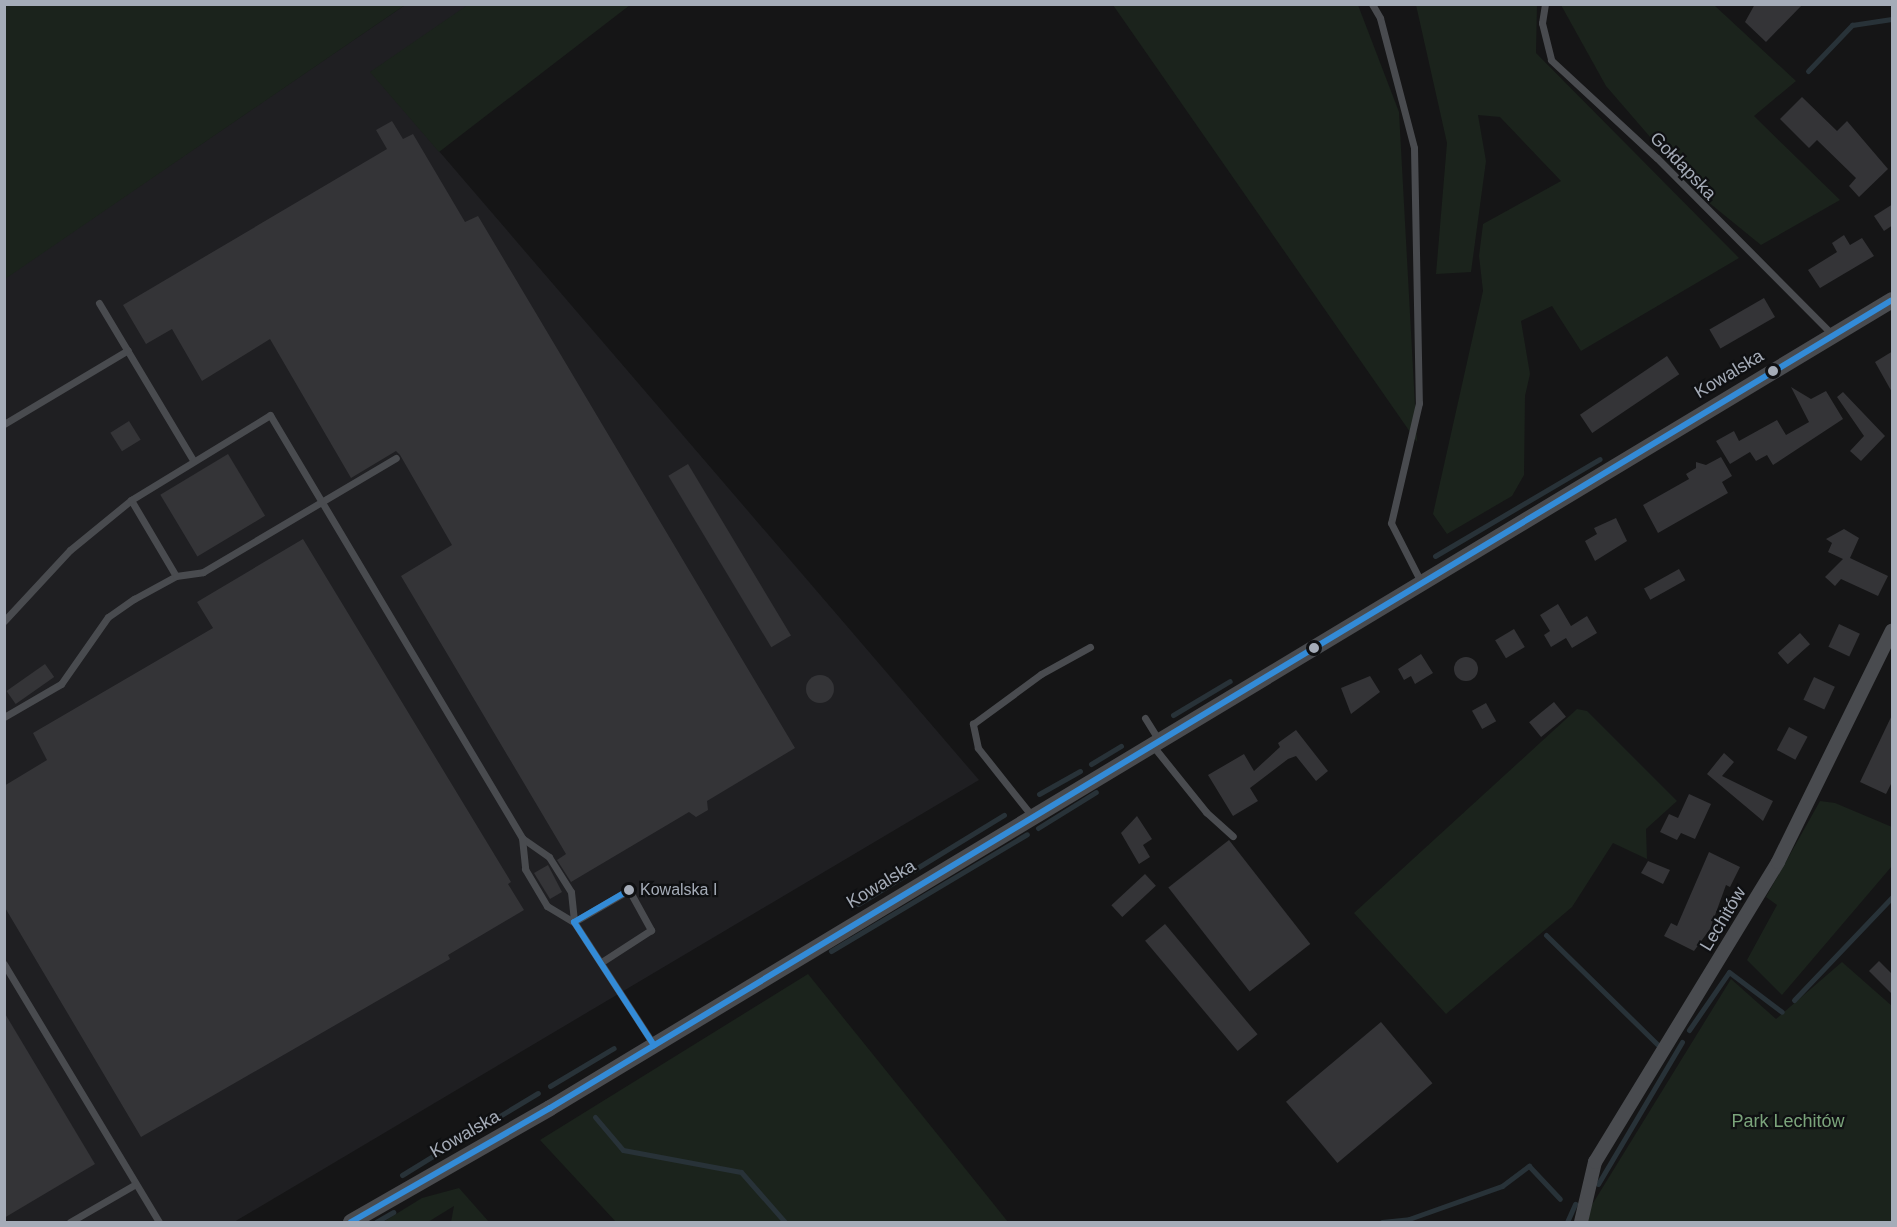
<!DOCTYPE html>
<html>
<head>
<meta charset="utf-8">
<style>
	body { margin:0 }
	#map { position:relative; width:1897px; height:1227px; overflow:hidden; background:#151516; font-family:Helvetica,sans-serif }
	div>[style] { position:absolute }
	.built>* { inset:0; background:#1f1f22 }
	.green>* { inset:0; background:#1b231c }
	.stream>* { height:5px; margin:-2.5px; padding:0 2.5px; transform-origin:2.5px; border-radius:2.5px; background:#283238 }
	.building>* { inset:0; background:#343437; transform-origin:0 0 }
	.round { border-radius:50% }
	.service>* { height:7px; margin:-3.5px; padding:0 3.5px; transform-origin:3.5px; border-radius:3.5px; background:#494b4f }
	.minor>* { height:14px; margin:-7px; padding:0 7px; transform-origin:7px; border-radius:7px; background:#494b4f }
	.tertiary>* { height:16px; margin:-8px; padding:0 8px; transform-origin:8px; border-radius:8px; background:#494b4f }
	.bus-1>* { height:6px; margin:-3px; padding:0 3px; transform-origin:3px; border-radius:3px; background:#338bd7 }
	.dots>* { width:16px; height:16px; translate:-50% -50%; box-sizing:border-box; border:3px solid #0f1012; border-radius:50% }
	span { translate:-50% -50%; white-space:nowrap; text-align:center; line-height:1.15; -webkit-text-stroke:4.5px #0f1012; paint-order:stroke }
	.bus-label { font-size:16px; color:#a5acb8 }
	.left { translate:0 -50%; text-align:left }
	.street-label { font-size:18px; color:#a5acb8 }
	.park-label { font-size:18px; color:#7ba47b }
	.frame { position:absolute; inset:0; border:6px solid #a5acb8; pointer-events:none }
</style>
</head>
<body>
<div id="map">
	<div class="built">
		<div style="clip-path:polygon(405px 5px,469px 5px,371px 72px,979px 780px,234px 1222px,5px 1222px,5px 278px)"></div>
	</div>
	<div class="green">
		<div style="clip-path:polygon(5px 4px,405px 4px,405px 5px,5px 279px)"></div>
		<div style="clip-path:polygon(469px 4px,630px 4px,630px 5px,439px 152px,370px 72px)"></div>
		<div style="clip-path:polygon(1113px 5px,1358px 5px,1399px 112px,1417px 442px)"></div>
		<div style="clip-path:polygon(1416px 5px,1537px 5px,1536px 53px,1739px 258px,1581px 351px,1552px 306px,1521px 321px,1530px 374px,1525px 396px,1524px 475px,1512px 496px,1447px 534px,1433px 514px,1483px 291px,1479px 256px,1483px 224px,1561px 181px,1500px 117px,1478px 115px,1486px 161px,1471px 272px,1436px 274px,1447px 143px)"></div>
		<div style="clip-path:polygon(1561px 5px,1714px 5px,1796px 81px,1754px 116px,1840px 200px,1761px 245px,1702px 197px,1606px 86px)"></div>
		<div style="clip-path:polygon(1577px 709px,1587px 711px,1677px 801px,1646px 829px,1647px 859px,1613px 843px,1572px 907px,1446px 1014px,1354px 913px)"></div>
		<div style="clip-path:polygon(1820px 801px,1835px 803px,1892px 827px,1892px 866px,1782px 995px,1747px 960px,1777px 905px,1766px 897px)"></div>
		<div style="clip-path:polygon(1842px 962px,1892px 1006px,1892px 1222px,1588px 1222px,1590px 1208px,1731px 979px,1776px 1019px)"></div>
		<div style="clip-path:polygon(808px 974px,980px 1187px,1008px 1222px,616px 1222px,540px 1140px)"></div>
		<div style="clip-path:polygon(459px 1188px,489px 1222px,451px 1222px,454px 1206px,428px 1222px,383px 1222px,422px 1198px)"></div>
	</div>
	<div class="stream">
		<div style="left:1808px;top:71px;width:64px;rotate:-46.3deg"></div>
		<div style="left:1852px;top:25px;width:40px;rotate:-8.5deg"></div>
		<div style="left:1435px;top:556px;width:191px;rotate:-30.5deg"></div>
		<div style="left:1173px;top:715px;width:66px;rotate:-30.8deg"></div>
		<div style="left:1091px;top:764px;width:35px;rotate:-31deg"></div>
		<div style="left:1039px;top:794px;width:47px;rotate:-29.3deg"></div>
		<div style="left:1038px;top:828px;width:68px;rotate:-31.8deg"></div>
		<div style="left:858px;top:904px;width:171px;rotate:-31.4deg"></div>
		<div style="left:1546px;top:935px;width:156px;rotate:44.5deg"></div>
		<div style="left:831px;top:951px;width:228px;rotate:-30.8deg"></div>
		<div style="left:1794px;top:1000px;width:142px;rotate:-46.4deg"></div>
		<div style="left:1689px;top:1030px;width:70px;rotate:-55.4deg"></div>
		<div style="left:1729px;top:972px;width:66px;rotate:37deg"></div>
		<div style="left:550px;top:1086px;width:74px;rotate:-30.7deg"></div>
		<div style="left:595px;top:1117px;width:43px;rotate:49.7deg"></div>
		<div style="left:623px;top:1150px;width:120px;rotate:10.6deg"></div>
		<div style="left:741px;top:1172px;width:67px;rotate:48.7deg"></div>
		<div style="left:453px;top:1144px;width:99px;rotate:-31deg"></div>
		<div style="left:402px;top:1175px;width:46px;rotate:-31.6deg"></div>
		<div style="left:1598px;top:1184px;width:165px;rotate:-59.4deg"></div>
		<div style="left:376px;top:1222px;width:20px;rotate:-30deg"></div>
		<div style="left:1382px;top:1222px;width:27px;rotate:-6deg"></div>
		<div style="left:1409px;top:1219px;width:99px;rotate:-19.5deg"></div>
		<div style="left:1502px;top:1186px;width:34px;rotate:-37deg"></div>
		<div style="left:1529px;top:1166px;width:45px;rotate:46.8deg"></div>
		<div style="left:1567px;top:1222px;width:20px;rotate:-66deg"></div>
	</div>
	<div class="building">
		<div style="clip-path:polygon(1755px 4px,1803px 4px,1766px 42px,1745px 22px)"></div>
		<div style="clip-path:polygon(1802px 97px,1837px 131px,1847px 121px,1888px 169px,1859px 197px,1849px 186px,1856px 178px,1817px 140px,1809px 148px,1780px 119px)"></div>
		<div style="clip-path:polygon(392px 121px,403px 139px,413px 134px,465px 222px,478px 216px,795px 748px,707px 801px,708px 810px,696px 817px,689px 812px,571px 882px,557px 860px,566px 854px,401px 576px,452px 545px,400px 455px,396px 451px,351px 478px,270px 339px,202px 381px,172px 329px,146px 344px,123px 305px,387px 149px,376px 130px)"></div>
		<div style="clip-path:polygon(1893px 204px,1893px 225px,1884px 231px,1874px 216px)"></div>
		<div style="clip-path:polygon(1844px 235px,1850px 245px,1862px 238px,1874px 256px,1820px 288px,1808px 270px,1837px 252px,1832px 243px)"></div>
		<div style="left:1764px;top:298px;width:22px;height:63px;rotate:60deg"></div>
		<div style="clip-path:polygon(1893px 351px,1893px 394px,1875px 362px)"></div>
		<div style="left:1667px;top:356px;width:22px;height:105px;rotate:56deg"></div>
		<div style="clip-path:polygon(1791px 387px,1811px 399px,1826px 391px,1843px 419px,1773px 465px,1767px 455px,1756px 461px,1750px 452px,1730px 464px,1716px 441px,1734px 431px,1739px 441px,1777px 420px,1786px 435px,1809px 422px)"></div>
		<div style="clip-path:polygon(1843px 392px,1885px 436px,1861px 461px,1850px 451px,1864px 436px,1837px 397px)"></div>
		<div style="left:129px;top:421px;width:22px;height:22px;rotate:58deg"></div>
		<div style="left:228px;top:454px;width:72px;height:79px;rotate:59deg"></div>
		<div style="clip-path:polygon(1721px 457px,1732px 476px,1722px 482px,1728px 493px,1658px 533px,1643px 505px,1689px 479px,1686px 474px,1696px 468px,1696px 462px,1706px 465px)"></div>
		<div style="left:688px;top:464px;width:200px;height:23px;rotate:59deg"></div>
		<div style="clip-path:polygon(1616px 518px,1627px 541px,1595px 561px,1585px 541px,1597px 534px,1594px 528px)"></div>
		<div style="clip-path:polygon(1844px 529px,1859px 538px,1850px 558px,1888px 576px,1878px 596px,1841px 579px,1835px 586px,1825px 577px,1843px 559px,1828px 552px,1832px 543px,1826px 539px)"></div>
		<div style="clip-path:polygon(303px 539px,511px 882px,508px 884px,524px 910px,448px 955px,450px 959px,141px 1137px,4px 906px,4px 786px,47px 760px,33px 733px,213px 628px,197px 602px)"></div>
		<div style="left:1679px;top:569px;width:13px;height:40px;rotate:61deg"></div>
		<div style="clip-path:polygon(1558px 604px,1571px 626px,1587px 616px,1597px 633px,1572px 648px,1566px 638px,1551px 647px,1544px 635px,1550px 631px,1540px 615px)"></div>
		<div style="left:1839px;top:624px;width:23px;height:25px;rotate:25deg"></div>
		<div style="left:1514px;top:629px;width:21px;height:22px;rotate:59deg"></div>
		<div style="left:1800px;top:633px;width:15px;height:30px;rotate:48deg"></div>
		<div style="clip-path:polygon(1421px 654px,1433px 673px,1415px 684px,1411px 676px,1404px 680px,1398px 669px)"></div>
		<div class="round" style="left:1454px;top:657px;width:24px;height:24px"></div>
		<div style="left:45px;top:664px;width:16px;height:47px;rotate:55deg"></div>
		<div class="round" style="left:806px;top:675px;width:28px;height:28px"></div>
		<div style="clip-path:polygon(1370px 676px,1380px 692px,1351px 714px,1341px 688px)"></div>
		<div style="left:1814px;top:677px;width:23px;height:25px;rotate:25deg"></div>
		<div style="left:1554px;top:702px;width:19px;height:32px;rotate:51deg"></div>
		<div style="left:1486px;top:703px;width:21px;height:16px;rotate:61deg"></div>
		<div style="clip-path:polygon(1893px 713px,1893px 780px,1886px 794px,1860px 782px)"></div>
		<div style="left:1789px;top:727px;width:21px;height:26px;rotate:28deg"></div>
		<div style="clip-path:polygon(1296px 730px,1328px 771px,1316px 781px,1296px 756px,1288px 759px,1250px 788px,1258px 801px,1233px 816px,1208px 775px,1244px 754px,1254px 771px,1280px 747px,1278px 743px)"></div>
		<div style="clip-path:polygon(1724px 753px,1734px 762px,1722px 776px,1773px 801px,1763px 821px,1707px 774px)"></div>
		<div style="clip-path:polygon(1689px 794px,1711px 804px,1695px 839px,1681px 833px,1677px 840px,1660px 832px,1669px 814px,1678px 818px)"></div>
		<div style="clip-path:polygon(1137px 816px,1152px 839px,1143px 845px,1150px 857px,1139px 864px,1121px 833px)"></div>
		<div style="left:1229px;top:840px;width:132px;height:77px;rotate:52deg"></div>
		<div style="clip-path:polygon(1709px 852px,1740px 867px,1730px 887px,1726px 885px,1710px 929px,1694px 951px,1664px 936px,1671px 923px,1677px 926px)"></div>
		<div style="clip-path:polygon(1648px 861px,1670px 870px,1663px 884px,1641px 873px)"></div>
		<div style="clip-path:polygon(548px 865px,562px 892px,550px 899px,534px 873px)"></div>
		<div style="left:1145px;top:874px;width:16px;height:46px;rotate:47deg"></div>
		<div style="left:1165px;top:924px;width:144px;height:26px;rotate:50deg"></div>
		<div style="clip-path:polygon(1879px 961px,1893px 975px,1893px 995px,1869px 971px)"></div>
		<div style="clip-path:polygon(4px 1012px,95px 1164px,4px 1218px)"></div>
		<div style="left:1381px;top:1022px;width:80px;height:124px;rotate:50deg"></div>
	</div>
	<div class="service">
		<div style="left:1372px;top:4px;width:16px;rotate:60deg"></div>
		<div style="left:1380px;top:18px;width:134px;rotate:75.3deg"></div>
		<div style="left:1414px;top:148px;width:255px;rotate:88.9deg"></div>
		<div style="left:1419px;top:403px;width:123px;rotate:103.1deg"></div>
		<div style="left:1391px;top:523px;width:66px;rotate:63deg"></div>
		<div style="left:1545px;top:4px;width:19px;rotate:99deg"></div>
		<div style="left:1542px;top:23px;width:38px;rotate:76deg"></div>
		<div style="left:1551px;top:60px;width:144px;rotate:42.8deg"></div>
		<div style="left:1657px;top:158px;width:250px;rotate:45.2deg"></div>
		<div style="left:99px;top:303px;width:183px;rotate:59.1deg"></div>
		<div style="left:4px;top:424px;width:144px;rotate:-30.8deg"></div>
		<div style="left:131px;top:500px;width:88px;rotate:59.4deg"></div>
		<div style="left:4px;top:621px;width:97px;rotate:-47.1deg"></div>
		<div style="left:70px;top:550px;width:79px;rotate:-39.3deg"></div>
		<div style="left:131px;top:500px;width:163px;rotate:-31.4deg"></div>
		<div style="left:270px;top:415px;width:492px;rotate:59.2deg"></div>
		<div style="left:522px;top:838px;width:33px;rotate:35deg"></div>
		<div style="left:549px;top:857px;width:41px;rotate:57.8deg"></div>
		<div style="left:571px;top:892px;width:30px;rotate:84deg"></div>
		<div style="left:4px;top:717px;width:66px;rotate:-30.1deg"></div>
		<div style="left:61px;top:684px;width:82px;rotate:-55deg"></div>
		<div style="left:108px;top:617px;width:32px;rotate:-35deg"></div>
		<div style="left:134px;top:599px;width:48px;rotate:-28.7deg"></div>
		<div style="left:176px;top:576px;width:27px;rotate:-8deg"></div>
		<div style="left:203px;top:572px;width:224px;rotate:-30.6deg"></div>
		<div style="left:1145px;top:718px;width:26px;rotate:58deg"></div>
		<div style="left:1153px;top:746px;width:85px;rotate:51.2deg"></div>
		<div style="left:1206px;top:812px;width:36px;rotate:42deg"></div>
		<div style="left:1032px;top:816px;width:87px;rotate:-128.5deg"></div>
		<div style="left:978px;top:748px;width:25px;rotate:-102deg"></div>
		<div style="left:973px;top:724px;width:84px;rotate:-36.3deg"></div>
		<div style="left:1041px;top:674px;width:56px;rotate:-28.9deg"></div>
		<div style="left:522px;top:838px;width:31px;rotate:84deg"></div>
		<div style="left:525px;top:869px;width:43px;rotate:59.3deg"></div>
		<div style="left:547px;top:906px;width:31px;rotate:31deg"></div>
		<div style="left:574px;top:922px;width:147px;rotate:57deg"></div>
		<div style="left:574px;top:922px;width:64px;rotate:-30.2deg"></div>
		<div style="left:629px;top:890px;width:46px;rotate:61.2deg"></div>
		<div style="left:651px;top:930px;width:57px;rotate:147.1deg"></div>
		<div style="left:4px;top:964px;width:301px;rotate:59deg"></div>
		<div style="left:70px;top:1222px;width:74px;rotate:-30deg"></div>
	</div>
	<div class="minor">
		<div style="left:1581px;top:1222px;width:62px;rotate:-76.9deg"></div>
		<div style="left:1595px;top:1162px;width:351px;rotate:-58.6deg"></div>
		<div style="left:1778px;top:862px;width:258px;rotate:-63.8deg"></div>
	</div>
	<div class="tertiary">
		<div style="left:351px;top:1222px;width:229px;rotate:-29.8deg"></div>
		<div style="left:550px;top:1108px;width:1566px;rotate:-31.05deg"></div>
	</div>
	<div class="bus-1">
		<div style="left:574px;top:922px;width:147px;rotate:57deg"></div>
		<div style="left:574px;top:922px;width:64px;rotate:-30.2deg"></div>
		<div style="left:351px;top:1222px;width:229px;rotate:-29.8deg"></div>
		<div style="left:550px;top:1108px;width:1566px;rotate:-31.05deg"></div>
	</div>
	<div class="dots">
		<div style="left:1773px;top:371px;background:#a5acb8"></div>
		<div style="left:1314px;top:648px;background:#a5acb8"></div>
		<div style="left:629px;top:890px;background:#a5acb8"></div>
	</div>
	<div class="bus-label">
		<span class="left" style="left:640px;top:890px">Kowalska I</span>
	</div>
	<div class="street-label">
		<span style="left:1683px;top:166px;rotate:46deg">Gołdapska</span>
		<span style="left:1729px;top:374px;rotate:-31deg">Kowalska</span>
		<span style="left:881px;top:884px;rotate:-31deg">Kowalska</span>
		<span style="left:1723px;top:919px;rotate:-59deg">Lechitów</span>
		<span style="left:465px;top:1134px;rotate:-30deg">Kowalska</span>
	</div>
	<div class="park-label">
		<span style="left:1788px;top:1121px">Park Lechitów</span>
	</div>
	<div class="frame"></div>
</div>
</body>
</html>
